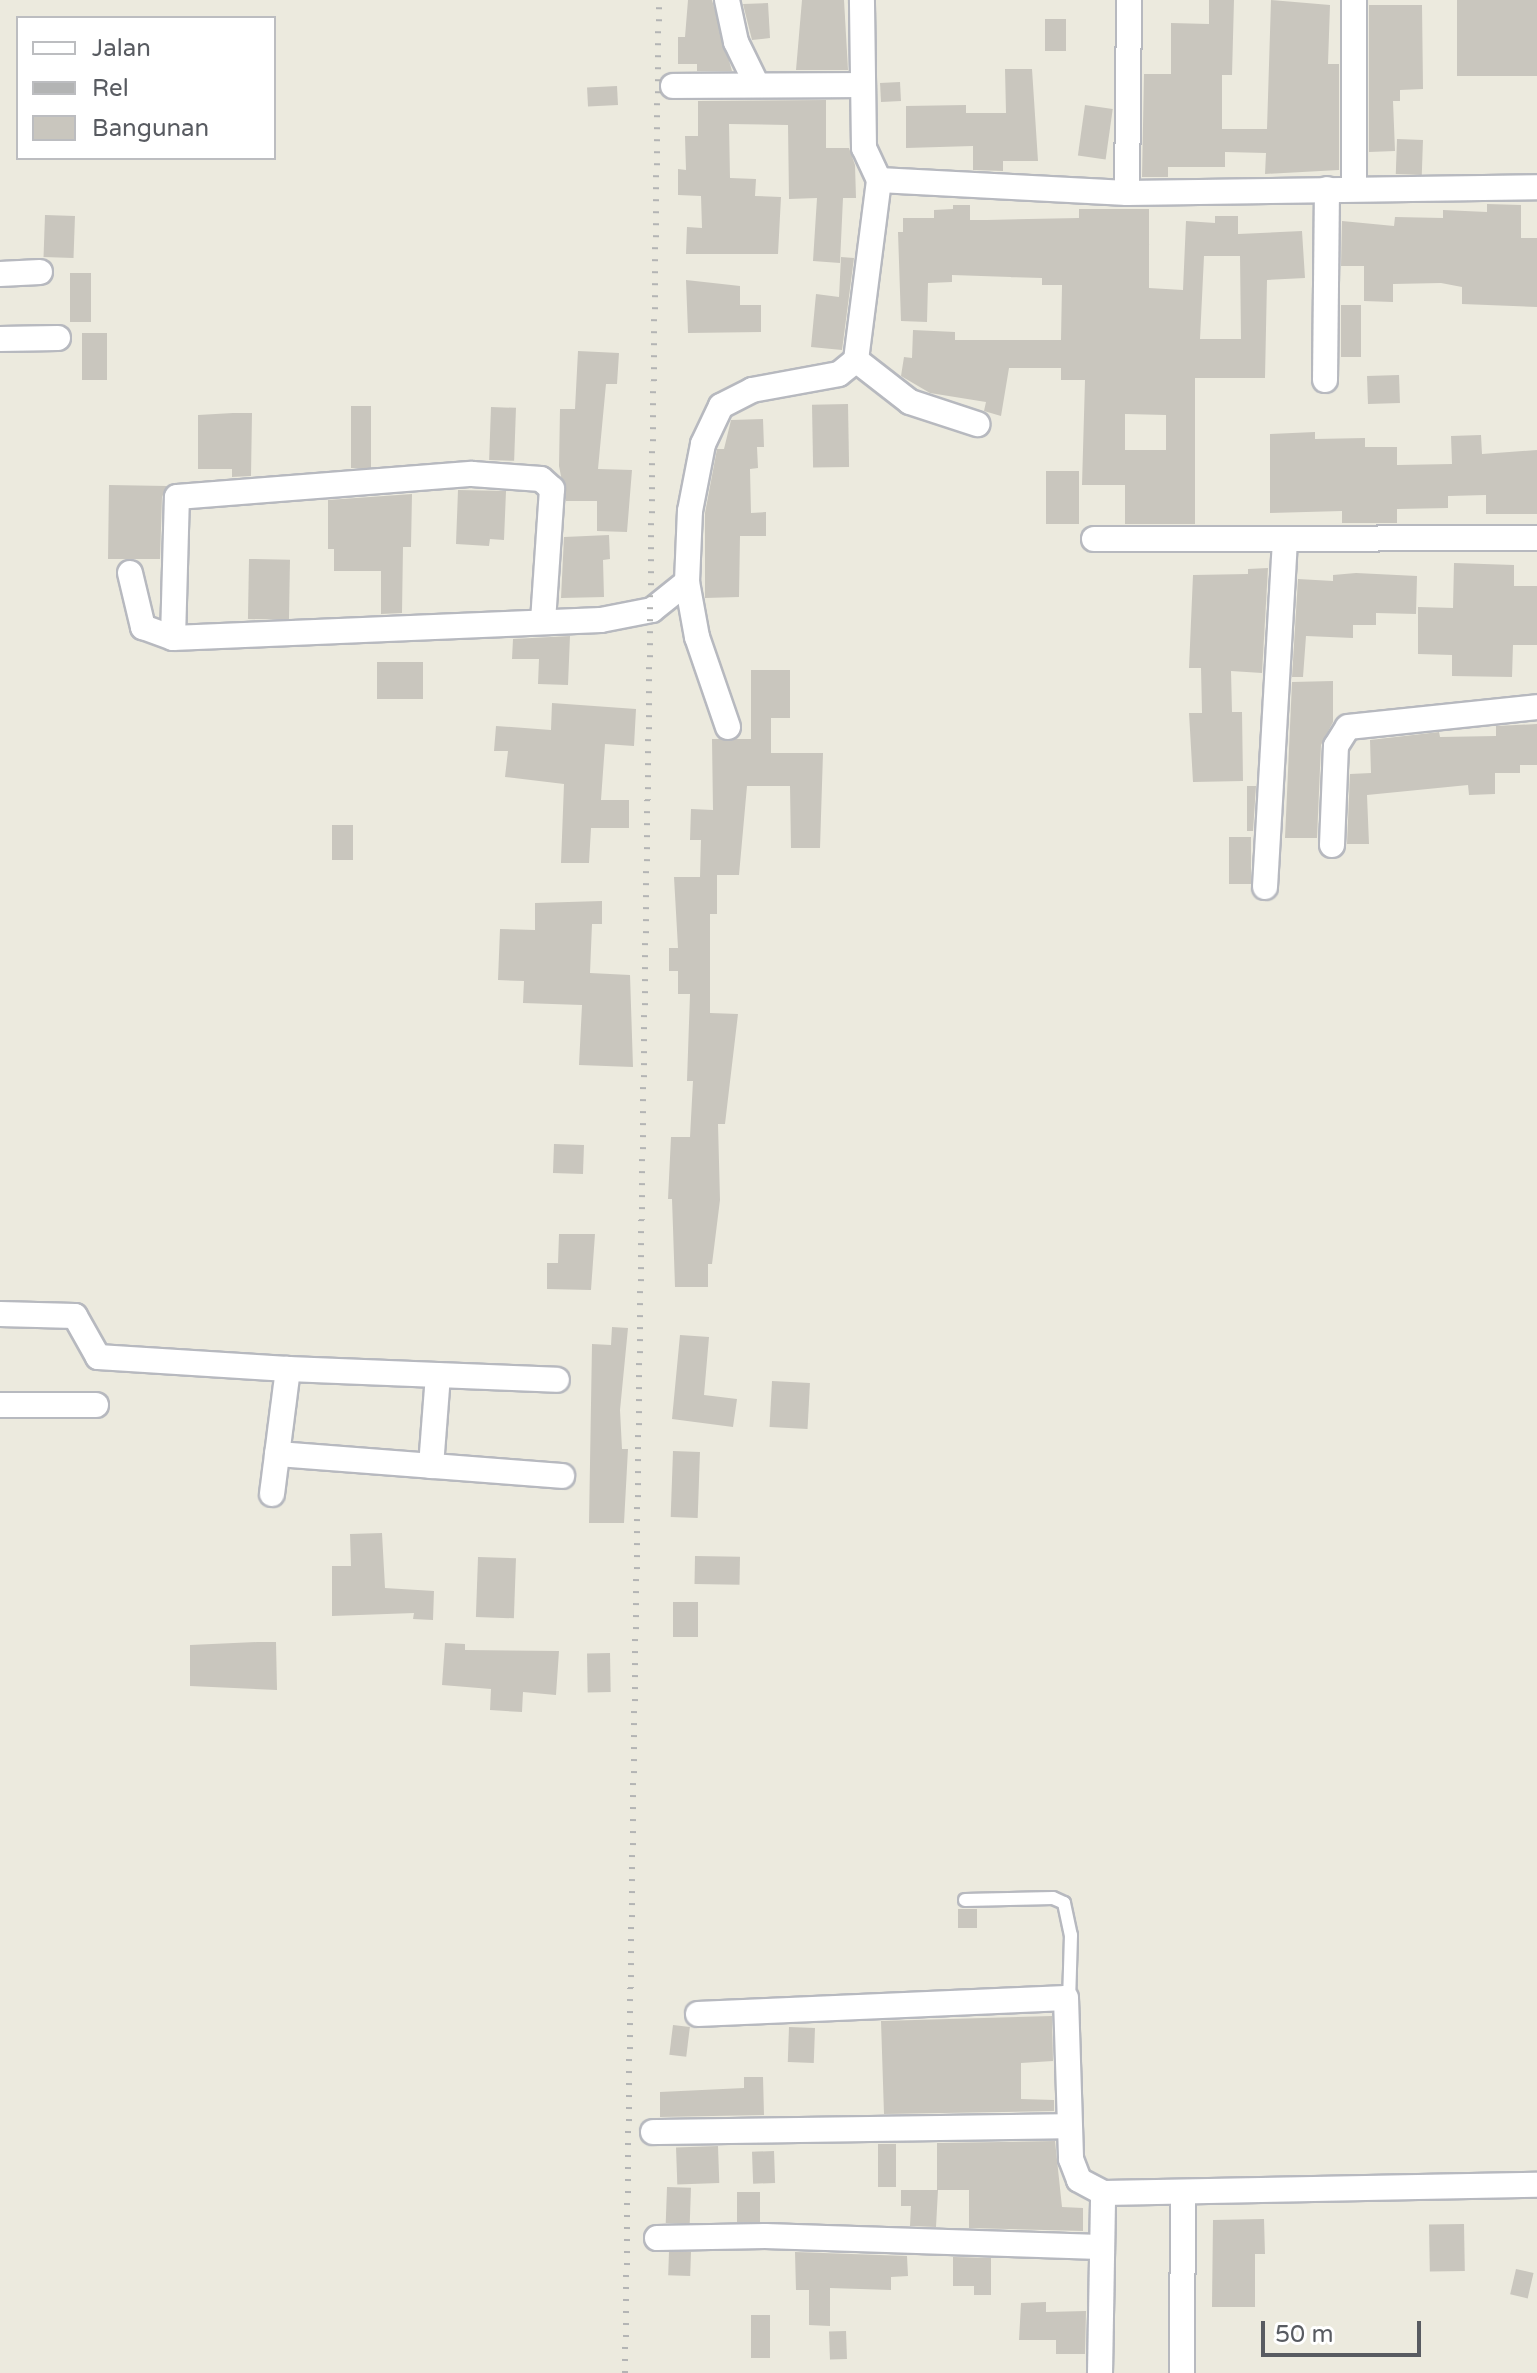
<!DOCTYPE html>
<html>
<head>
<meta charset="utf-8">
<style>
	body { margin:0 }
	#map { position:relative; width:1537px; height:2373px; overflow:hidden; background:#eceade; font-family:"Varela Round",sans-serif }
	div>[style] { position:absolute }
	.building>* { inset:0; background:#c9c6be; transform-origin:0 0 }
	.roads { filter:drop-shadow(2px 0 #b7b9bf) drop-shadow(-2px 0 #b7b9bf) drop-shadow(0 2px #b7b9bf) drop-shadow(0 -2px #b7b9bf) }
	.lane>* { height:12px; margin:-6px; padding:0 6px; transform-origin:6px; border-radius:6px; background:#fff }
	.street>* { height:24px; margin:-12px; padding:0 12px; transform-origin:12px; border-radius:12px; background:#fff }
	.rail>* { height:6px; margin-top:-3px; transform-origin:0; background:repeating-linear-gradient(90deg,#b3b4b4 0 2px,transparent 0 12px) }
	span { translate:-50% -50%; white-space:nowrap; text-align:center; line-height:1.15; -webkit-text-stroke:6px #fff; paint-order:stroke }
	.legend { position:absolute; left:16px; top:16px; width:260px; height:144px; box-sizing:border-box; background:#fff; border:2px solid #bcbdc0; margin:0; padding:10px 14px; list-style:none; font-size:24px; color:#585b61 }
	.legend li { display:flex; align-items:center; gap:16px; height:40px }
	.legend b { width:40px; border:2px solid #bcbdc0 }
	.scale { position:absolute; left:1261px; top:2321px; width:160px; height:36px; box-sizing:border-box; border:4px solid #585b61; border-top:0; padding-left:10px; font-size:24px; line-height:28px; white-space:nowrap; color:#585b61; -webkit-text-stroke:6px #fff; paint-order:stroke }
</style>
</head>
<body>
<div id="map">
	<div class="building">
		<div style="clip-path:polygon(688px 0,712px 0,732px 71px,697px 71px,697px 64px,678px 64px,678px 37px,685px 37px)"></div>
		<div style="clip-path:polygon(802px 0,844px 0,848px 70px,796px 70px)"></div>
		<div style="clip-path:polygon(1209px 0,1234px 0,1232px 75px,1222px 75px,1222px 129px,1267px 129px,1271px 0,1330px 5px,1328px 64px,1339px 64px,1339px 170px,1265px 174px,1266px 153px,1225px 152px,1225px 167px,1168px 167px,1168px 177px,1142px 177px,1144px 74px,1171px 74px,1171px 23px,1209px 24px)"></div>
		<div style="left:1457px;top:0;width:80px;height:76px"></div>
		<div style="clip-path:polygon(768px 3px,770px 38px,752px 40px,743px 4px)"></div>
		<div style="clip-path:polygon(1369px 5px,1422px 5px,1423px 89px,1400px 90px,1400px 101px,1393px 101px,1395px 151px,1369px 152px)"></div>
		<div style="left:1066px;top:19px;width:32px;height:21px;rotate:90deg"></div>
		<div style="clip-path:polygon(1005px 69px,1032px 69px,1038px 161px,1003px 161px,1003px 171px,973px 170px,973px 146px,906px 148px,906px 106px,966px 105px,966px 113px,1006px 113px)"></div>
		<div style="left:900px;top:82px;width:19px;height:20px;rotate:87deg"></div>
		<div style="left:617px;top:86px;width:19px;height:30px;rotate:87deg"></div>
		<div style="clip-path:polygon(826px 100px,826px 148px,849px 148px,855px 165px,856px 198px,843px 198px,840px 263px,813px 261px,817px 198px,789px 199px,788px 125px,729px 124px,730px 178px,756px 179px,755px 196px,781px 197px,778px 254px,686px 254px,687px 227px,702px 228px,701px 196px,678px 195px,678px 169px,686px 170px,685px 136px,698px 136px,698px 101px)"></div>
		<div style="left:1085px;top:105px;width:28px;height:51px;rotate:8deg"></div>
		<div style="left:1397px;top:139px;width:26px;height:35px;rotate:2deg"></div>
		<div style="clip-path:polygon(1487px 204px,1521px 205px,1521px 238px,1537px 238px,1537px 307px,1462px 304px,1462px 287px,1441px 283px,1393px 284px,1393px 302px,1364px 301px,1364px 266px,1341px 266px,1342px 221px,1394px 226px,1395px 217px,1443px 218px,1443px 210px,1487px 212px)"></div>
		<div style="clip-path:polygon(evenodd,953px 205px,970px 205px,970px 220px,987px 220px,1079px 218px,1079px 209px,1149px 209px,1149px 288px,1183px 290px,1186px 221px,1215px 223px,1215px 216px,1238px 216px,1238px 234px,1302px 231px,1305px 278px,1267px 280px,1265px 378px,1195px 378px,1195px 524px,1125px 524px,1125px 485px,1082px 485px,1085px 380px,1061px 380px,1061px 368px,1009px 368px,1001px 416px,984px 411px,986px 402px,930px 393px,901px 376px,904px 357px,912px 358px,913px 330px,955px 332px,955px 340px,1061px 340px,1062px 285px,1042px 285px,1042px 278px,952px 275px,952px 282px,928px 283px,927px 322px,901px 321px,898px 232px,903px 232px,903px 218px,934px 218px,934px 210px,953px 209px,953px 205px,1204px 256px,1240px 256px,1241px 339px,1200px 339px,1204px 256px,953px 205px,1125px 414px,1166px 415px,1166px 450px,1125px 450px,1125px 414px)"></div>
		<div style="left:45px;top:215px;width:30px;height:42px;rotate:2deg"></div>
		<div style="clip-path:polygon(841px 257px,854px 258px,842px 350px,811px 347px,816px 294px,839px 297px)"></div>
		<div style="left:70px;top:273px;width:21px;height:49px"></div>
		<div style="clip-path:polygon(686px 280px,740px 286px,740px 305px,761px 305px,761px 332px,688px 333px)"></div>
		<div style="left:1341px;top:305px;width:20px;height:52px"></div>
		<div style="left:82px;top:333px;width:25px;height:47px"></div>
		<div style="clip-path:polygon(578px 351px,619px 353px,617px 384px,606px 384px,598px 469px,632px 470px,627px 532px,597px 531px,597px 501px,566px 501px,559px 466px,560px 409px,575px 409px)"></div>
		<div style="left:1399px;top:375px;width:28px;height:32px;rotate:88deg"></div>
		<div style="left:848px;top:404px;width:63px;height:36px;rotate:89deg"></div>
		<div style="left:351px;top:406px;width:20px;height:62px"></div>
		<div style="left:491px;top:407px;width:25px;height:53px;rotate:2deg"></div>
		<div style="clip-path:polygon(233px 413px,252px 413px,251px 476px,232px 477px,232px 469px,198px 469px,198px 415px)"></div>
		<div style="clip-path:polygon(763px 419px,764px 447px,757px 447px,758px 468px,750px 469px,751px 513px,766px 512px,766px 536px,740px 536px,739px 597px,705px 598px,705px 513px,717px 449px,724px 449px,731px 420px)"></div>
		<div style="clip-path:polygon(1315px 432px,1315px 439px,1365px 438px,1365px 447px,1397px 447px,1397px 465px,1452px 464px,1451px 436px,1481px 435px,1482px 454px,1537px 450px,1537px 514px,1486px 514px,1486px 495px,1448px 496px,1448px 508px,1397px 509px,1397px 523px,1342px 523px,1342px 511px,1270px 513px,1270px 434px)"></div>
		<div style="left:1046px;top:471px;width:33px;height:53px"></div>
		<div style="clip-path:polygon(109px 485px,167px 486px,162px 497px,160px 559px,108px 559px)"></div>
		<div style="clip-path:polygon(458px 490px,506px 491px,504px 540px,490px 539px,489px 546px,456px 544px)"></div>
		<div style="clip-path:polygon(412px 494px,411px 547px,403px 547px,402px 613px,381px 614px,381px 571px,334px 571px,334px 549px,328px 549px,328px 500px)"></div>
		<div style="clip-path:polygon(609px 535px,610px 559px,603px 560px,604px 597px,561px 598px,564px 537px)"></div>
		<div style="left:249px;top:559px;width:41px;height:60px;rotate:1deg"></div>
		<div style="clip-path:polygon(1454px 563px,1514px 565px,1514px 586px,1537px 586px,1537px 645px,1513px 645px,1512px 677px,1452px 676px,1452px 655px,1418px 654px,1418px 607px,1453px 608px)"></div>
		<div style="clip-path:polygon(1268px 568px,1262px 673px,1231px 671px,1232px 712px,1242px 712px,1243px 781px,1193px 782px,1189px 713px,1202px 713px,1201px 668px,1189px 668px,1193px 575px,1248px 574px,1248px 569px)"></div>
		<div style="clip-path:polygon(1356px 573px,1417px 576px,1416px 614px,1376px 613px,1376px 625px,1353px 625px,1353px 638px,1306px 636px,1303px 677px,1292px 677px,1298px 579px,1333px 581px,1333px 575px)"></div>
		<div style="clip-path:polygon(570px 636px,568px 685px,538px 684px,539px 659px,512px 659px,513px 639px)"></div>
		<div style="left:377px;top:662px;width:46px;height:37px"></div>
		<div style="clip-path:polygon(751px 670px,790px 670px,790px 718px,771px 718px,771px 753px,823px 753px,820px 848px,791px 848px,790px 786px,747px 786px,739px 875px,717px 875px,717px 914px,710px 914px,710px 1013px,738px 1014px,725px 1124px,718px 1124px,720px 1200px,712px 1264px,708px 1264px,708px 1287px,675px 1287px,672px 1199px,668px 1199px,671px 1137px,690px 1137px,693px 1081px,687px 1081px,690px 994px,678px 994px,678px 971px,669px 971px,669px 948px,678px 948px,674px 877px,700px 877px,701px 840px,690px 840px,691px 809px,713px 810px,712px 739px,751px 739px)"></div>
		<div style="clip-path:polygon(1333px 681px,1333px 722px,1321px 745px,1317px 838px,1285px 838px,1292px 682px)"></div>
		<div style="clip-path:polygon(552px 703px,636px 709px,634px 746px,605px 744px,601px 800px,629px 800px,629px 828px,591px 828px,589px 863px,561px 863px,564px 784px,505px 777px,508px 751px,494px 751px,496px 726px,551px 730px)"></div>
		<div style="clip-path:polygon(1537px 724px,1537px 765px,1520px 765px,1520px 773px,1495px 773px,1495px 794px,1469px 795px,1468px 785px,1367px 795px,1369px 844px,1347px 844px,1350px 774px,1371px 773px,1370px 740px,1439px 732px,1440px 737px,1496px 736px,1496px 726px)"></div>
		<div style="clip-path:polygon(1247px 786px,1256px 786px,1253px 831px,1247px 831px)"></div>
		<div style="left:332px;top:825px;width:21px;height:35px"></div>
		<div style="left:1229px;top:837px;width:22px;height:47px"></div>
		<div style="clip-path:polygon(602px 901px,602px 924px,592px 924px,590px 973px,630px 975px,633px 1067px,579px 1065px,582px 1005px,523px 1003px,524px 981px,498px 980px,500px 929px,535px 930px,535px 903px)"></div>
		<div style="left:554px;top:1144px;width:30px;height:29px;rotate:2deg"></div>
		<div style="clip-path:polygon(559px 1234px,595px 1234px,591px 1290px,547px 1289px,547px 1263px,558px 1263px)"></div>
		<div style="clip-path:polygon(612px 1327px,628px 1328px,620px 1410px,622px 1449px,628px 1449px,624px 1523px,589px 1523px,592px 1344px,611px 1345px)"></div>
		<div style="clip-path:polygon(680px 1335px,709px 1337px,704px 1395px,737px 1399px,733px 1427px,672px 1419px)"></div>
		<div style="left:772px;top:1381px;width:38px;height:46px;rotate:3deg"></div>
		<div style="left:673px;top:1451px;width:27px;height:66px;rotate:2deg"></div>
		<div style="clip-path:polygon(382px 1533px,385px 1588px,434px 1591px,433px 1620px,413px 1619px,414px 1613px,332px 1616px,332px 1566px,351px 1566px,350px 1534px)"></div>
		<div style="left:695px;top:1556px;width:45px;height:28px;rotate:1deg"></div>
		<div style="left:478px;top:1557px;width:38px;height:60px;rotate:2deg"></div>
		<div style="left:673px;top:1602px;width:25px;height:35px"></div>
		<div style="clip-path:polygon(257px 1642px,276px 1642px,277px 1690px,190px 1686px,190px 1645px)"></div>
		<div style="clip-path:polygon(445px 1643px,465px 1644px,465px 1650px,559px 1651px,556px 1695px,523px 1692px,522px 1712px,490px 1710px,491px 1689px,442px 1685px)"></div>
		<div style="left:610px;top:1653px;width:39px;height:23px;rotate:89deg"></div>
		<div style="left:958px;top:1909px;width:19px;height:19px"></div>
		<div style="clip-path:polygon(1052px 2016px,1053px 2061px,1021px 2063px,1021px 2099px,1054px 2100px,1054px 2111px,884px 2114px,881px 2021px)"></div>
		<div style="left:673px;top:2025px;width:17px;height:30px;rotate:7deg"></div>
		<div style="left:789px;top:2027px;width:26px;height:35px;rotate:2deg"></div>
		<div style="clip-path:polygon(744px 2077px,763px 2077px,764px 2115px,660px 2117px,660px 2092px,744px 2088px)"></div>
		<div style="clip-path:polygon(1055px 2141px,1062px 2207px,1083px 2208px,1083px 2231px,969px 2228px,969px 2190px,938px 2190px,936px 2227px,910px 2226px,911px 2206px,901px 2206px,901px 2190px,937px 2190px,937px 2143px)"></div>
		<div style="left:878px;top:2144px;width:18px;height:43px"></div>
		<div style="left:718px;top:2146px;width:37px;height:42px;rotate:88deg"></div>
		<div style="left:774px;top:2151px;width:32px;height:22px;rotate:88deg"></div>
		<div style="left:667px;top:2187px;width:24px;height:36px;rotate:2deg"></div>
		<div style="left:737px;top:2192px;width:23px;height:30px"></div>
		<div style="clip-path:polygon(1264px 2219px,1265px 2254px,1255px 2254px,1255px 2307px,1212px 2307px,1213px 2220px)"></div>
		<div style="left:1464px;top:2224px;width:47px;height:35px;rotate:89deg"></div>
		<div style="left:691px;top:2252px;width:24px;height:22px;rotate:92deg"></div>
		<div style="clip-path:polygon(795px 2252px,907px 2256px,908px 2276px,891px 2277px,891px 2290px,830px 2288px,830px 2326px,809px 2325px,809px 2290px,796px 2290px)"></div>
		<div style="clip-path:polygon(953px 2257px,991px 2258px,991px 2295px,974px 2295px,974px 2286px,953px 2286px)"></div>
		<div style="left:1516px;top:2269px;width:18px;height:26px;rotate:13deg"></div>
		<div style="clip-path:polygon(1046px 2302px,1046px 2312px,1086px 2311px,1085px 2354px,1056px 2354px,1056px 2340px,1019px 2340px,1021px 2303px)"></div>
		<div style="left:751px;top:2315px;width:19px;height:43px"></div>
		<div style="left:846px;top:2331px;width:28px;height:17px;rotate:88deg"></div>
	</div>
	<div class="roads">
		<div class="lane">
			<div style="left:965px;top:1900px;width:88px;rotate:-1.3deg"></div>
			<div style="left:1053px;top:1898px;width:12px;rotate:24deg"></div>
			<div style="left:1064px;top:1903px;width:33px;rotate:78deg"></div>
			<div style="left:1071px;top:1935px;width:67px;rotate:91.7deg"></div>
		</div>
		<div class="street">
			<div style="left:727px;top:0;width:43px;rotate:77.9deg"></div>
			<div style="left:736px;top:42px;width:46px;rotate:64deg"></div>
			<div style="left:673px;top:86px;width:187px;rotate:-0.3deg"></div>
			<div style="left:879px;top:180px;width:248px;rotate:3deg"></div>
			<div style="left:1127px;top:193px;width:410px;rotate:-0.8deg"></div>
			<div style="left:1354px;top:189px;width:189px;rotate:-90deg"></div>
			<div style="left:1127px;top:193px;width:193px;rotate:-89.4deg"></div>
			<div style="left:0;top:274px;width:40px;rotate:-2.9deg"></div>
			<div style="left:0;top:339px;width:58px;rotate:-1deg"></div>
			<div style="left:856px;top:360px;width:68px;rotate:37.9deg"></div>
			<div style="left:910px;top:402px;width:71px;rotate:18.2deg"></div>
			<div style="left:1325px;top:380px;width:191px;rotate:-89.4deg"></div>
			<div style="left:1094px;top:539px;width:443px;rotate:-0.1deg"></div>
			<div style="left:130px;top:573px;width:56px;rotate:76.5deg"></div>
			<div style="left:143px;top:627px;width:32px;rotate:20deg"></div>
			<div style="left:173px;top:638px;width:428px;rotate:-2.4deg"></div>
			<div style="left:601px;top:620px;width:52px;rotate:-11.1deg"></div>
			<div style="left:652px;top:610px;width:45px;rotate:-38.7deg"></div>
			<div style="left:173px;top:638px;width:141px;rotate:-88.4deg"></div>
			<div style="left:177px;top:497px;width:296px;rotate:-4.5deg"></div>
			<div style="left:472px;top:474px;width:69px;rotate:4.1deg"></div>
			<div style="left:541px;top:479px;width:15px;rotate:42deg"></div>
			<div style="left:552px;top:489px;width:131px;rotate:93.9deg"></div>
			<div style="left:728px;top:727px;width:95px;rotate:-109deg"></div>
			<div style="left:697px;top:637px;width:56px;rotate:-100.3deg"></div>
			<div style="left:687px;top:582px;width:71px;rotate:-87.6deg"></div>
			<div style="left:690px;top:511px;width:68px;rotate:-79deg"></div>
			<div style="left:703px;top:444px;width:42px;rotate:-64.7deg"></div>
			<div style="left:721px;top:406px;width:35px;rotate:-27deg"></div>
			<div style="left:752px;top:390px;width:88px;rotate:-10.4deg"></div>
			<div style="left:839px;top:374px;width:22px;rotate:-39deg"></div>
			<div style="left:856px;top:360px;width:181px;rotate:-82.7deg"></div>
			<div style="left:879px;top:180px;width:35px;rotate:-115deg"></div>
			<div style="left:864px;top:148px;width:148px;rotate:-90.8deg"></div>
			<div style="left:1332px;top:845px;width:99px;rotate:-87.7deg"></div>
			<div style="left:1336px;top:746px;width:22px;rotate:-58deg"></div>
			<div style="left:1348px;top:727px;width:190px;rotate:-6deg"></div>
			<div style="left:1265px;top:887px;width:347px;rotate:-86.7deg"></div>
			<div style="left:0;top:1314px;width:75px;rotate:1.5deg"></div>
			<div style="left:75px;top:1316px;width:47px;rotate:60.7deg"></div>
			<div style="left:98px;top:1357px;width:190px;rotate:3.6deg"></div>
			<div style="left:288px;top:1369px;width:126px;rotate:97.3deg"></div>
			<div style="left:288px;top:1369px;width:269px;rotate:2.3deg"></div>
			<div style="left:0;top:1405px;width:96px"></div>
			<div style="left:277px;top:1454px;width:286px;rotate:4.4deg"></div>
			<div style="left:431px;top:1466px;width:91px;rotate:-85.6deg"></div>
			<div style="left:698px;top:2014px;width:368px;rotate:-2.5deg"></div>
			<div style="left:1066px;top:1998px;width:161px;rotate:88.2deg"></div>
			<div style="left:1071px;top:2159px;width:22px;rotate:69deg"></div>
			<div style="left:1079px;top:2180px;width:27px;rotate:28deg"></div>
			<div style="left:1103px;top:2193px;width:434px;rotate:-1.1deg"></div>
			<div style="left:653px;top:2132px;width:416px;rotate:-0.8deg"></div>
			<div style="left:657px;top:2238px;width:108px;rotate:-1.1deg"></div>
			<div style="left:765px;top:2236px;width:335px;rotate:1.9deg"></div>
			<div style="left:1100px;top:2373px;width:180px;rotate:-89deg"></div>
			<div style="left:1182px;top:2373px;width:178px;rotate:-89.7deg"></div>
		</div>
	</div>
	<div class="rail">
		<div style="left:625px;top:2373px;width:2373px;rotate:-89.18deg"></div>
	</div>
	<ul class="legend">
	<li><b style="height:10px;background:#fff"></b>Jalan</li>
	<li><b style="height:10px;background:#b3b4b4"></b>Rel</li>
	<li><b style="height:22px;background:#c9c6be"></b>Bangunan</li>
	</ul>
	<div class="scale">50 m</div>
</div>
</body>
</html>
